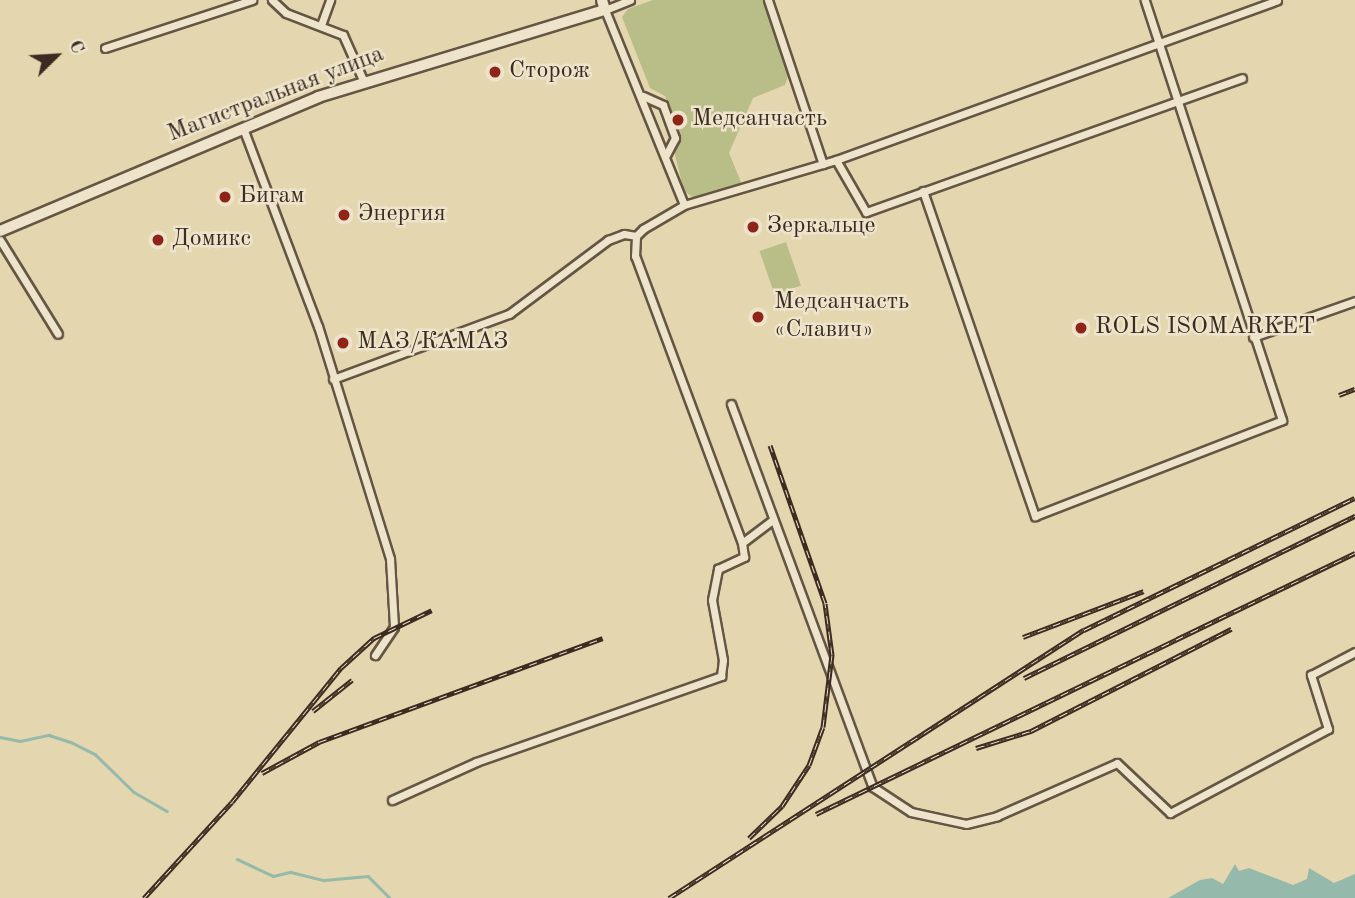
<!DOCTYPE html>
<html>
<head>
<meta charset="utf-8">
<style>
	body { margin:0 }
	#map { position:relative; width:1355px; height:898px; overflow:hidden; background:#e4d6af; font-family:"Old Standard TT",serif }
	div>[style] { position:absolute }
	.green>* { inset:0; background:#b9bd87; transform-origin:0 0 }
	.water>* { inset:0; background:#95b9ab }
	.stream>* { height:2.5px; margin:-1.25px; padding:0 1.25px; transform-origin:1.25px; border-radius:1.25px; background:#95b9ab }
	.roads { filter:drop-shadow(2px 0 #655644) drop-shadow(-2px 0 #655644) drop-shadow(0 2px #655644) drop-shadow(0 -2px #655644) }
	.street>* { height:7px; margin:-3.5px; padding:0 3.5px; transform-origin:3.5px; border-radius:3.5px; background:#ede4cb }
	.secondary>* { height:10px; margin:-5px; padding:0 5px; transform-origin:5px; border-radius:5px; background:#ede4cb }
	.rail>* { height:5px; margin-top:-2.5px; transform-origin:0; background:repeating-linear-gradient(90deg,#ede4cb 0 8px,#3b2b20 0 16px); box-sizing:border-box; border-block:2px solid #3b2b20 }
	.dots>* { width:19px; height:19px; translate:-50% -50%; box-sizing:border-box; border:4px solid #ede4cb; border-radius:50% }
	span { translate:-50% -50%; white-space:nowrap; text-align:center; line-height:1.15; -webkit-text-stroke:5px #ede4cb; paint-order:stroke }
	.poi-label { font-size:24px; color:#3b2b20 }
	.left { translate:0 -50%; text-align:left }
	.street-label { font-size:24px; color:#3b2b20 }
	.north { position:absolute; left:21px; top:21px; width:70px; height:70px; -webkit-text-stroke:5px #ede4cb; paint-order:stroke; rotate:66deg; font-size:19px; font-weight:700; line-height:28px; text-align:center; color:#3b2b20 }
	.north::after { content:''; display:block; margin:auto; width:24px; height:32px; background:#3b2b20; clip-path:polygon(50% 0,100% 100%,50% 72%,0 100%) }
</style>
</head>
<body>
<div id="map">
	<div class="green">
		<div style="clip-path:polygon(653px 0,763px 0,788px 76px,785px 85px,753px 98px,729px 153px,743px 187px,694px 198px,684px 191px,674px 151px,680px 139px,665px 96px,650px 88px,622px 17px,628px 9px)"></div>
		<div style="left:786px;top:242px;width:46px;height:28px;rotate:71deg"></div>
	</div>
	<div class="water">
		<div style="clip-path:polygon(1235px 864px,1239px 871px,1249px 868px,1293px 885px,1307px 879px,1309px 868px,1334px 883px,1355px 874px,1355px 898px,1168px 898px,1200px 880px,1212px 878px,1223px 884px)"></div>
	</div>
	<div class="stream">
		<div style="left:0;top:737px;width:20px;rotate:11deg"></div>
		<div style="left:20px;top:741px;width:30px;rotate:-12deg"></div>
		<div style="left:49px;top:735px;width:23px;rotate:18deg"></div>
		<div style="left:71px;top:742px;width:27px;rotate:27deg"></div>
		<div style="left:95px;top:754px;width:54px;rotate:44.3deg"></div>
		<div style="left:134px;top:792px;width:38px;rotate:30deg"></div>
		<div style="left:237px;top:859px;width:40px;rotate:25deg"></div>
		<div style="left:273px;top:876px;width:18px;rotate:-13deg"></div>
		<div style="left:291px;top:872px;width:34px;rotate:14deg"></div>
		<div style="left:324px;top:880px;width:44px;rotate:-5.2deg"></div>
		<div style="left:368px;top:876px;width:31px;rotate:45deg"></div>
	</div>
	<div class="roads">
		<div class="street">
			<div style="left:272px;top:0;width:19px;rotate:43deg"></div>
			<div style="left:286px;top:13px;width:61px;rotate:21.1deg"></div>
			<div style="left:343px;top:35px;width:49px;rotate:66deg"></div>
			<div style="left:630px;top:0;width:27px;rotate:158deg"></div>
			<div style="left:605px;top:10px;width:210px;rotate:67.9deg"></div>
			<div style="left:768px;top:0;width:173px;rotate:71.5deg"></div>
			<div style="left:321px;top:25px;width:27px;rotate:-70deg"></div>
			<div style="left:105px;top:48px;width:155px;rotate:-18.1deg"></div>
			<div style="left:643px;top:96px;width:22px;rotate:24deg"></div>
			<div style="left:663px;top:105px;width:35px;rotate:70deg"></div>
			<div style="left:675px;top:138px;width:21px;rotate:118deg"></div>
			<div style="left:243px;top:128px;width:212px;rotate:69.3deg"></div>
			<div style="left:318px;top:326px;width:244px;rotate:72.8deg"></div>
			<div style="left:390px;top:559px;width:68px;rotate:86.6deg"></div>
			<div style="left:394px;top:627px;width:34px;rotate:124deg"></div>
			<div style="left:836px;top:160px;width:469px;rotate:-19.9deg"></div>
			<div style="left:923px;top:191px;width:344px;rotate:71deg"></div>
			<div style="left:1035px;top:516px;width:265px;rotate:-21.2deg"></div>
			<div style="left:1282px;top:420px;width:442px;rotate:-108.1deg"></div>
			<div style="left:0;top:240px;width:110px;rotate:58.3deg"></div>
			<div style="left:1253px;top:337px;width:108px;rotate:-19.4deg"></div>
			<div style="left:333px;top:379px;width:188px;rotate:-20.3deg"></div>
			<div style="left:509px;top:314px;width:124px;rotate:-36.8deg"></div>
			<div style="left:608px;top:240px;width:17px;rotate:-21deg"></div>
			<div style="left:624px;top:234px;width:12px;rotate:9deg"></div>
			<div style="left:731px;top:404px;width:408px;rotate:69.7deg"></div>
			<div style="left:873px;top:787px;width:45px;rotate:33.3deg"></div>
			<div style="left:911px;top:812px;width:56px;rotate:12.3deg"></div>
			<div style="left:966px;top:824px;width:32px;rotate:-14deg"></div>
			<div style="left:997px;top:816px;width:131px;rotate:-23.8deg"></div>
			<div style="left:1117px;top:763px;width:73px;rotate:43.3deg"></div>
			<div style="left:1170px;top:813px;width:179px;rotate:-28deg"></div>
			<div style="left:1328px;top:729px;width:57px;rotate:-107.5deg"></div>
			<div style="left:1311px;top:675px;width:50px;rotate:-27.6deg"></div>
			<div style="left:742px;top:543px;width:306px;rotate:-110.4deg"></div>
			<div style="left:635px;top:256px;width:20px;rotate:-87deg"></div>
			<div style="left:636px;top:236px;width:10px;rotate:-45deg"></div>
			<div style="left:643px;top:229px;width:48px;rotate:-30.3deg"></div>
			<div style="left:684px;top:205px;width:159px;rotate:-16.5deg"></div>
			<div style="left:836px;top:160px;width:60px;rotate:60deg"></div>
			<div style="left:866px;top:212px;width:399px;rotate:-19.6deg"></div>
			<div style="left:392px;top:800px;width:92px;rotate:-24.3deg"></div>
			<div style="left:476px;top:762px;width:260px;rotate:-19.3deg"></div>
			<div style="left:721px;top:676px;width:16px;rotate:-83deg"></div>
			<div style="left:723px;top:660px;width:61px;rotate:-100.4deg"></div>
			<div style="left:712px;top:600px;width:32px;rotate:-79deg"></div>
			<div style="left:718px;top:569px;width:29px;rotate:-25deg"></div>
			<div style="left:744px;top:557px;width:14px;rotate:-98deg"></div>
			<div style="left:742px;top:543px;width:39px;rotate:-37deg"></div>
		</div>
		<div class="secondary">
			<div style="left:0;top:231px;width:345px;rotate:-22.8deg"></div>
			<div style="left:318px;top:97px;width:300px;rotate:-16.9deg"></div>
			<div style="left:605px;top:10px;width:10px;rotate:-107deg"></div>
		</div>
	</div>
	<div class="rail">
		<div style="left:1339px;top:395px;width:17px;rotate:-21deg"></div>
		<div style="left:1023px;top:637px;width:129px;rotate:-20.8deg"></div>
		<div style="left:1024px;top:678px;width:369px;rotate:-26.1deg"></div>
		<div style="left:313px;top:711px;width:50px;rotate:-38.5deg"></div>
		<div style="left:976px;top:748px;width:58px;rotate:-17.2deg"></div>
		<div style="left:1031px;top:731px;width:225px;rotate:-27deg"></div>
		<div style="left:262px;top:773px;width:65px;rotate:-28.5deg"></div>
		<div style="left:319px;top:742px;width:302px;rotate:-20.1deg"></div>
		<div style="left:816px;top:814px;width:599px;rotate:-25.84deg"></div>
		<div style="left:749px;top:838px;width:46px;rotate:-44.1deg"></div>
		<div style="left:782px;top:806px;width:49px;rotate:-56.6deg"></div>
		<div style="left:809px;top:765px;width:40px;rotate:-69.8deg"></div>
		<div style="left:823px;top:727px;width:73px;rotate:-82.9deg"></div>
		<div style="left:832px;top:655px;width:52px;rotate:-97.7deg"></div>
		<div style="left:825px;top:603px;width:167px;rotate:-109.2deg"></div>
		<div style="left:144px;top:898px;width:130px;rotate:-47.5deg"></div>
		<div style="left:232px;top:802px;width:173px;rotate:-50.9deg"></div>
		<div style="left:341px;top:668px;width:45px;rotate:-42.3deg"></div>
		<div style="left:374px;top:638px;width:64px;rotate:-25.8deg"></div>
		<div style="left:669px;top:898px;width:494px;rotate:-32.9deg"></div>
		<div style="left:1084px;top:630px;width:301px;rotate:-26deg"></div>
	</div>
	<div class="dots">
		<div style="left:495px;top:72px;background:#8f2418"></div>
		<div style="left:678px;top:120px;background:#8f2418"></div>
		<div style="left:225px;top:197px;background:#8f2418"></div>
		<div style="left:344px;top:215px;background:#8f2418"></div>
		<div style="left:753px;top:227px;background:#8f2418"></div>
		<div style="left:158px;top:240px;background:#8f2418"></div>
		<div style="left:758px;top:317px;background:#8f2418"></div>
		<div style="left:1081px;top:328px;background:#8f2418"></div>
		<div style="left:343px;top:343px;background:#8f2418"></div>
	</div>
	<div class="poi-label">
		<span class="left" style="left:509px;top:72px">Сторож</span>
		<span class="left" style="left:692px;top:120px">Медсанчасть</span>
		<span class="left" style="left:239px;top:197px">Бигам</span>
		<span class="left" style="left:358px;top:215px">Энергия</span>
		<span class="left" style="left:767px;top:227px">Зеркальце</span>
		<span class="left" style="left:172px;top:240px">Домикс</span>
		<span class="left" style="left:774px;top:317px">Медсанчасть<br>«Славич»</span>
		<span class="left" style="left:1095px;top:328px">ROLS ISOMARKET</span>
		<span class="left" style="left:357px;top:343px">МАЗ/КАМАЗ</span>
	</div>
	<div class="street-label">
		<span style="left:276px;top:95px;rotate:-21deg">Магистральная улица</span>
	</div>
	<div class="north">С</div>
</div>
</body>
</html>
